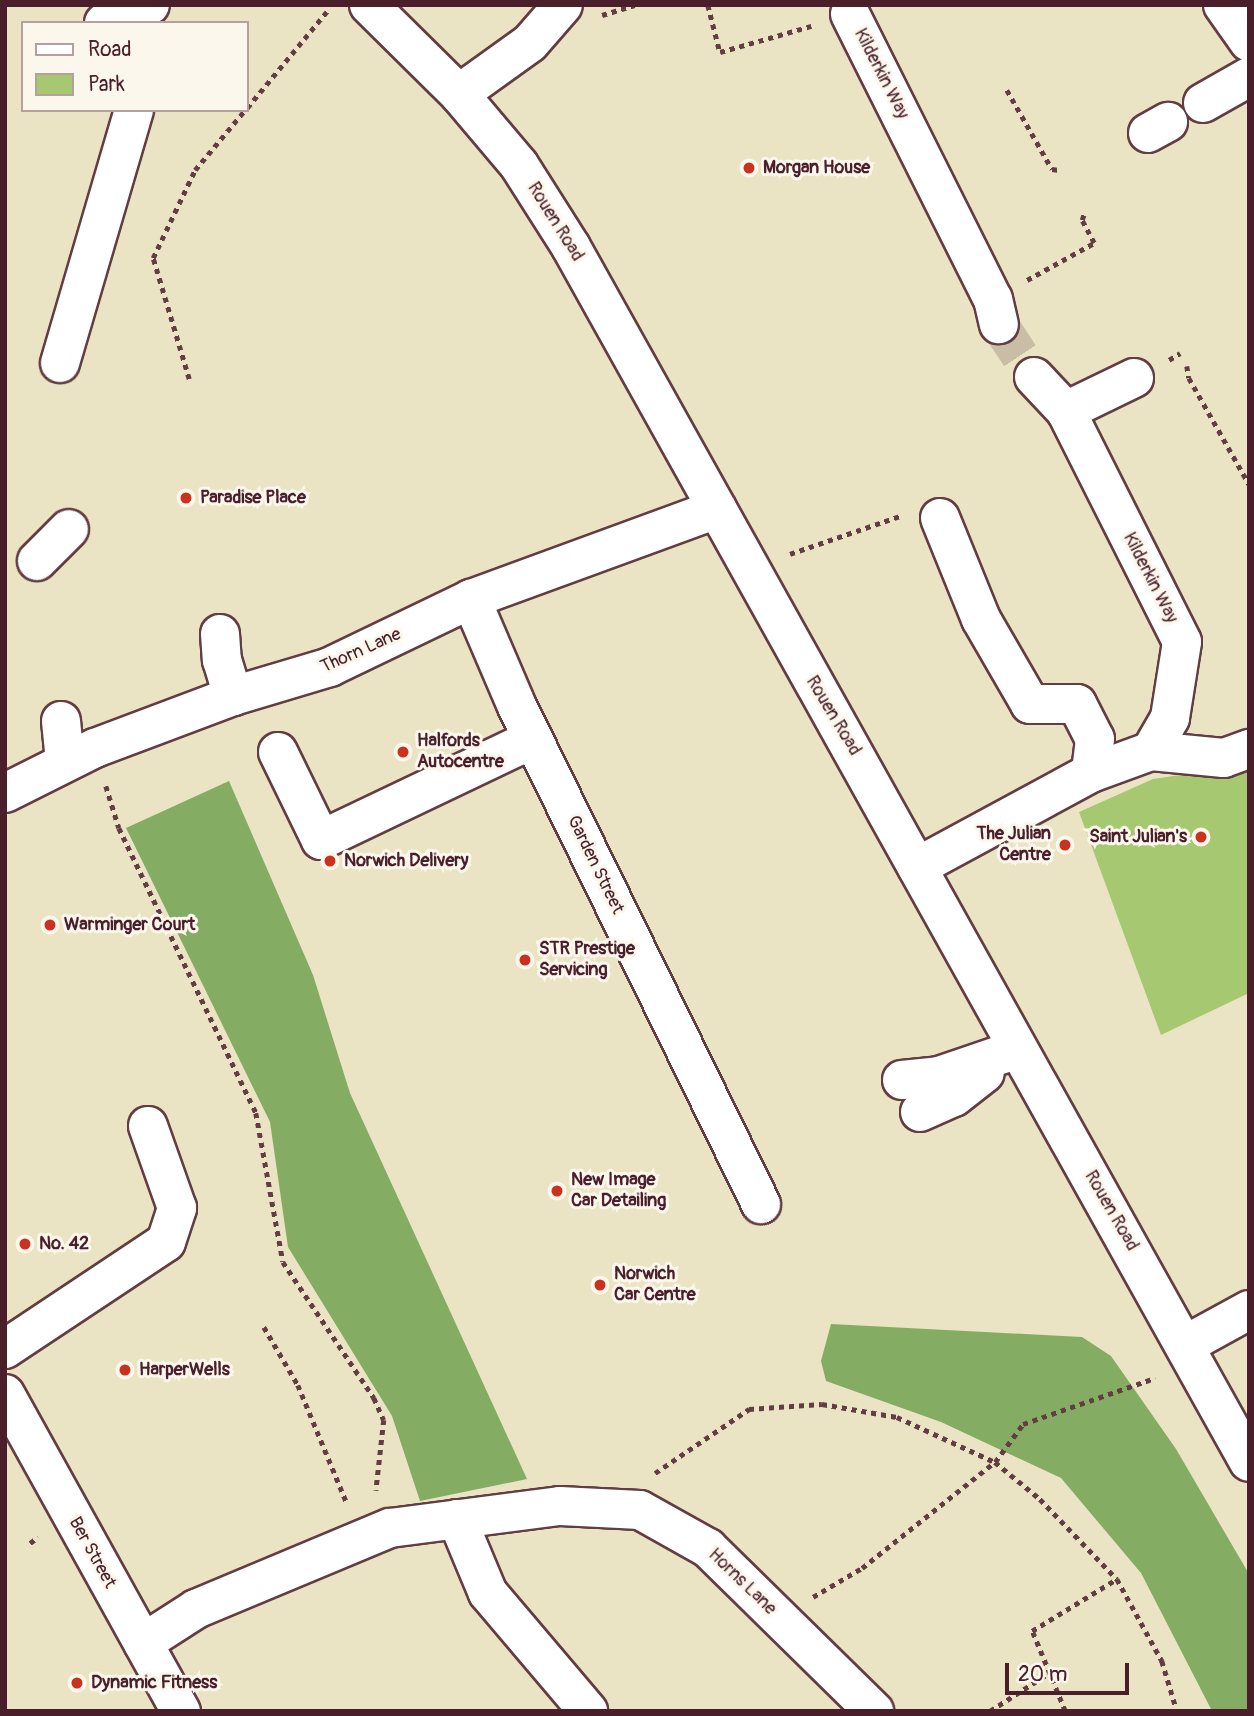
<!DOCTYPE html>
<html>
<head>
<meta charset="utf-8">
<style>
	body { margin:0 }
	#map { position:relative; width:1254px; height:1716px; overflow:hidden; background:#eae4c5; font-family:Pangolin,sans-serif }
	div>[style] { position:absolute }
	.green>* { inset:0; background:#a6c871 }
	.forest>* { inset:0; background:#84ac63 }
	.minor-tunnel>* { height:38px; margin-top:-19px; transform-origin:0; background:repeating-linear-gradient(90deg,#cabda6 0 38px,transparent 0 57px) }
	.path>* { height:4.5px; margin-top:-2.25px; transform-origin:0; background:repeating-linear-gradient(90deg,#623d42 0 5px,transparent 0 10px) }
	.roads { filter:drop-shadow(2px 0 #623d42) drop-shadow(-2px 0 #623d42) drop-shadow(0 2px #623d42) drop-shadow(0 -2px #623d42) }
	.minor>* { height:38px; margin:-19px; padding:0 19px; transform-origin:19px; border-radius:19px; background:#fff }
	.dots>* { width:19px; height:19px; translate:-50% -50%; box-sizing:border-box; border:4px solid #fbf7ec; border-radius:50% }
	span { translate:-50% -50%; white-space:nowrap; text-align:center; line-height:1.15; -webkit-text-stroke:6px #fbf7ec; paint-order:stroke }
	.street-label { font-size:18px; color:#4a1f2b }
	.poi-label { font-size:18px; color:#4a1f2b; font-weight:700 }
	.left { translate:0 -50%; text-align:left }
	.right { translate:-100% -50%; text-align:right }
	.frame { position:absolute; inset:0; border:7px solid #4a1f2b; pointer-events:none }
	.legend { position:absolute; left:21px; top:21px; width:228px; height:91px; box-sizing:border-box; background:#fbf7ec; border:2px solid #b4a19f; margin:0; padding:9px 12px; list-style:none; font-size:21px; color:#4a1f2b }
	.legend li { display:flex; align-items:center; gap:14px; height:35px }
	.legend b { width:35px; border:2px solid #b4a19f }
	.scale { position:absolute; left:1005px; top:1663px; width:124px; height:32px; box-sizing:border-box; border:4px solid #4a1f2b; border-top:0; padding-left:9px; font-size:21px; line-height:24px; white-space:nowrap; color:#4a1f2b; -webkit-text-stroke:5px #fbf7ec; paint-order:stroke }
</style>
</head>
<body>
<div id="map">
	<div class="green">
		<div style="clip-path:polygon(1249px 765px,1249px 993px,1161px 1035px,1079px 812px,1153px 779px)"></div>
	</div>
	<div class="forest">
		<div style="clip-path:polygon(229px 781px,313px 975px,350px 1093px,527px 1479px,420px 1501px,392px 1416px,288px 1247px,270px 1122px,126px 828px)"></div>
		<div style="clip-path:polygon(831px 1324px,1082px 1337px,1111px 1356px,1176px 1449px,1249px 1574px,1249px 1711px,1212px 1711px,1141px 1573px,1061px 1478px,941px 1422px,826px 1381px,821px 1361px)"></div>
	</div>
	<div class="minor-tunnel">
		<div style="left:999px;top:324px;width:64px;rotate:56.6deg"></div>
	</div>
	<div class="path">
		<div style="left:708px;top:5px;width:49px;rotate:75.7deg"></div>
		<div style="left:720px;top:52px;width:95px;rotate:-15.9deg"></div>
		<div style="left:602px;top:15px;width:34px;rotate:-17deg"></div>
		<div style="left:1007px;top:90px;width:91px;rotate:60.3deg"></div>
		<div style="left:1052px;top:169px;width:7px;rotate:8deg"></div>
		<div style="left:247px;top:108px;width:129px;rotate:-50.4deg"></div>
		<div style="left:1027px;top:280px;width:77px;rotate:-28.9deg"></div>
		<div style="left:1094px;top:243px;width:26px;rotate:-118deg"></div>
		<div style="left:1082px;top:220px;width:6px;rotate:-72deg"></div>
		<div style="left:1169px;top:360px;width:13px;rotate:-32deg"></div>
		<div style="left:1187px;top:366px;width:12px;rotate:81deg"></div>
		<div style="left:1189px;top:378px;width:122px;rotate:60.5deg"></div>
		<div style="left:189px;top:379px;width:126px;rotate:-106.6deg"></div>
		<div style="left:153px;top:258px;width:98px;rotate:-64.5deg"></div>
		<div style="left:195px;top:170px;width:78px;rotate:-50.2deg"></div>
		<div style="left:790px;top:554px;width:116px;rotate:-19.1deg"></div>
		<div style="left:106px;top:786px;width:44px;rotate:72.8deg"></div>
		<div style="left:119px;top:828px;width:316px;rotate:64.3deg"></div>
		<div style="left:256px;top:1113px;width:151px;rotate:79.7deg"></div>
		<div style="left:283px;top:1262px;width:164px;rotate:56.2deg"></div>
		<div style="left:374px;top:1398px;width:24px;rotate:66deg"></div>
		<div style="left:384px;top:1420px;width:71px;rotate:96.4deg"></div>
		<div style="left:264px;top:1327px;width:67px;rotate:59.6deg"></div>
		<div style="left:298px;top:1385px;width:126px;rotate:67.5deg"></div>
		<div style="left:655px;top:1473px;width:114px;rotate:-34.2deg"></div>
		<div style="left:749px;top:1409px;width:73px;rotate:-3.9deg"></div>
		<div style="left:822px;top:1404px;width:76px;rotate:9.8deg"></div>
		<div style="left:897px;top:1417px;width:108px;rotate:24.7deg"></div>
		<div style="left:995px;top:1462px;width:58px;rotate:39.4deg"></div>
		<div style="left:1040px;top:1499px;width:111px;rotate:46.1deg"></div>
		<div style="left:1117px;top:1579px;width:94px;rotate:61.2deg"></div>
		<div style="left:1162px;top:1661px;width:52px;rotate:73.3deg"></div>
		<div style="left:30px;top:1543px;width:10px;rotate:-37deg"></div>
		<div style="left:813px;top:1597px;width:57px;rotate:-30.6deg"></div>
		<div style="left:862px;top:1568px;width:170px;rotate:-38.6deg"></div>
		<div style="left:995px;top:1462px;width:47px;rotate:-53.6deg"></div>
		<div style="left:1023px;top:1424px;width:140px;rotate:-19.2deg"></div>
		<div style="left:990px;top:1711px;width:70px;rotate:-32.8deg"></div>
		<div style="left:1065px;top:1711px;width:87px;rotate:-112.4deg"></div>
		<div style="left:1032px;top:1631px;width:100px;rotate:-31.5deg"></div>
	</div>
	<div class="roads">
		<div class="minor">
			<div style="left:369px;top:5px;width:127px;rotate:44.7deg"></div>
			<div style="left:459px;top:94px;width:93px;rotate:49.8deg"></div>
			<div style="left:519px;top:165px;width:97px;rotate:57.6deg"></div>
			<div style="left:571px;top:247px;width:1391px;rotate:60.84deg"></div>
			<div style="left:1223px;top:5px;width:45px;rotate:54.9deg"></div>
			<div style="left:850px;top:14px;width:319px;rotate:63.4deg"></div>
			<div style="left:993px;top:299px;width:26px;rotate:77deg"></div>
			<div style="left:104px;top:23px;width:15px;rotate:-37deg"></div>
			<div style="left:116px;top:14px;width:35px;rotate:-15deg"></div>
			<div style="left:459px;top:94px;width:87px;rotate:-35.7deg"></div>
			<div style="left:530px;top:43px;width:50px;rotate:-49deg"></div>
			<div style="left:1203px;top:103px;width:53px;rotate:-29.5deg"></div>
			<div style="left:1148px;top:133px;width:23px;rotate:-29deg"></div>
			<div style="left:60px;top:363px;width:264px;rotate:-73.7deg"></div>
			<div style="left:1034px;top:377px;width:47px;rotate:46.7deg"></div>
			<div style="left:1134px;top:378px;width:76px;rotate:154.1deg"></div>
			<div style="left:1066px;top:411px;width:258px;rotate:63.3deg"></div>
			<div style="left:1182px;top:642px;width:77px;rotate:99deg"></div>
			<div style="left:1170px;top:718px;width:38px;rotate:120deg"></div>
			<div style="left:940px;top:518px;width:109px;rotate:67.9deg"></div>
			<div style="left:981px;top:619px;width:98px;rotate:60deg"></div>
			<div style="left:1030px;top:704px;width:47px"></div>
			<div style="left:1077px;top:704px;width:39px;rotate:63deg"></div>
			<div style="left:1095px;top:739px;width:34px;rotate:97deg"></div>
			<div style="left:37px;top:561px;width:45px;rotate:-45deg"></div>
			<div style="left:471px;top:599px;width:114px;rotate:66.8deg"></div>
			<div style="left:516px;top:704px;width:557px;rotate:63.9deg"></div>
			<div style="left:220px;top:634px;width:26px;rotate:86deg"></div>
			<div style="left:222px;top:660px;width:38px;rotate:73deg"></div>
			<div style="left:61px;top:721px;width:40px;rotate:84.3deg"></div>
			<div style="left:278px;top:752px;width:98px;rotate:64deg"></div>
			<div style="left:321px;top:840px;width:235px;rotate:-25.5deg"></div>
			<div style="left:5px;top:793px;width:101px;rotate:-26.6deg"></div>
			<div style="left:95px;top:748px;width:147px;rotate:-20.6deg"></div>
			<div style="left:233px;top:696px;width:101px;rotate:-16.6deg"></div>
			<div style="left:330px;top:667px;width:157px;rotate:-25.7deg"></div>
			<div style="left:471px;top:599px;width:262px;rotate:-20.1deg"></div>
			<div style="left:917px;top:867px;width:198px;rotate:-28.4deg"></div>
			<div style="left:1091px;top:773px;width:64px;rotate:-20.1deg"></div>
			<div style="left:1151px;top:751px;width:73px;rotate:5.5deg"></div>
			<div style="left:1224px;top:758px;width:27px;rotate:-20deg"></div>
			<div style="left:902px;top:1080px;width:37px;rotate:-6deg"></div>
			<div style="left:939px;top:1076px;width:83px;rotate:-18.9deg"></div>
			<div style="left:920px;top:1112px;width:37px;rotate:-24deg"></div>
			<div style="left:954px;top:1097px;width:39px;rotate:-38deg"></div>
			<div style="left:1187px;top:1344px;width:71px;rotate:-28.7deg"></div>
			<div style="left:5px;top:1349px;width:193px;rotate:-33.6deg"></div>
			<div style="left:166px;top:1242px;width:36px;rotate:-72deg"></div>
			<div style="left:177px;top:1208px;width:87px;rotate:-109.5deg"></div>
			<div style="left:5px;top:1394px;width:363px;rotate:61deg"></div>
			<div style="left:457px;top:1519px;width:80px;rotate:67.3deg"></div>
			<div style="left:488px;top:1593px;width:155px;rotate:49.7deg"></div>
			<div style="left:143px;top:1643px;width:63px;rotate:-32.7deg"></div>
			<div style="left:196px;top:1609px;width:210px;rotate:-22.7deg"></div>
			<div style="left:390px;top:1528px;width:171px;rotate:-7.4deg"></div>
			<div style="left:560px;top:1506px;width:80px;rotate:2.9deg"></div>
			<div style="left:640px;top:1510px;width:78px;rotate:29.2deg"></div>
			<div style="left:708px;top:1548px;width:233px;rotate:44.5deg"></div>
		</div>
	</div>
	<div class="dots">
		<div style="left:749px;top:168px;background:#c8321e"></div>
		<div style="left:186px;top:498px;background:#c8321e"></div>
		<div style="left:403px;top:752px;background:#c8321e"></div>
		<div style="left:1201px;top:837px;background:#c8321e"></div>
		<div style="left:1065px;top:845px;background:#c8321e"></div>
		<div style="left:330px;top:861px;background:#c8321e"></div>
		<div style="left:50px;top:925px;background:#c8321e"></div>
		<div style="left:525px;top:960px;background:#c8321e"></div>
		<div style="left:557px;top:1191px;background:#c8321e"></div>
		<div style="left:25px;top:1244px;background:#c8321e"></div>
		<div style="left:600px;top:1285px;background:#c8321e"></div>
		<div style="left:125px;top:1370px;background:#c8321e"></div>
		<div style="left:77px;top:1683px;background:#c8321e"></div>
	</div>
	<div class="street-label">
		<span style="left:881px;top:74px;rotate:63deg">Kilderkin Way</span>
		<span style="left:555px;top:222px;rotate:58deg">Rouen Road</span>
		<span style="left:1150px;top:578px;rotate:63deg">Kilderkin Way</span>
		<span style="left:361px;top:651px;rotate:-24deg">Thorn Lane</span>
		<span style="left:833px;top:716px;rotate:59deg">Rouen Road</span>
		<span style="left:595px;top:865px;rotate:64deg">Garden Street</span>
		<span style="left:1111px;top:1211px;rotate:60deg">Rouen Road</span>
		<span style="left:92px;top:1553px;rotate:61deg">Ber Street</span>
		<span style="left:742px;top:1582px;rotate:44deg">Horns Lane</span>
	</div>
	<div class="poi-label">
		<span class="left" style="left:763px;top:168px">Morgan House</span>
		<span class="left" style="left:200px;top:498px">Paradise Place</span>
		<span class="left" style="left:417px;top:752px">Halfords<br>Autocentre</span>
		<span class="right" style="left:1051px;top:845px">The Julian<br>Centre</span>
		<span class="right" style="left:1187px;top:837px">Saint Julian's</span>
		<span class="left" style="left:344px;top:861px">Norwich Delivery</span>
		<span class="left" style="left:64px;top:925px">Warminger Court</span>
		<span class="left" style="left:539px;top:960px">STR Prestige<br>Servicing</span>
		<span class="left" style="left:571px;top:1191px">New Image<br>Car Detailing</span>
		<span class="left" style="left:39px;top:1244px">No. 42</span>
		<span class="left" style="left:614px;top:1285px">Norwich<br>Car Centre</span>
		<span class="left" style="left:139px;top:1370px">HarperWells</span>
		<span class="left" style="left:91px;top:1683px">Dynamic Fitness</span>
	</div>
	<div class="frame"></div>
	<ul class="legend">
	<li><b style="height:9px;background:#fff"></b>Road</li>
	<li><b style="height:19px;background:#a6c871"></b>Park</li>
	</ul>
	<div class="scale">20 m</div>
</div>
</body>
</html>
